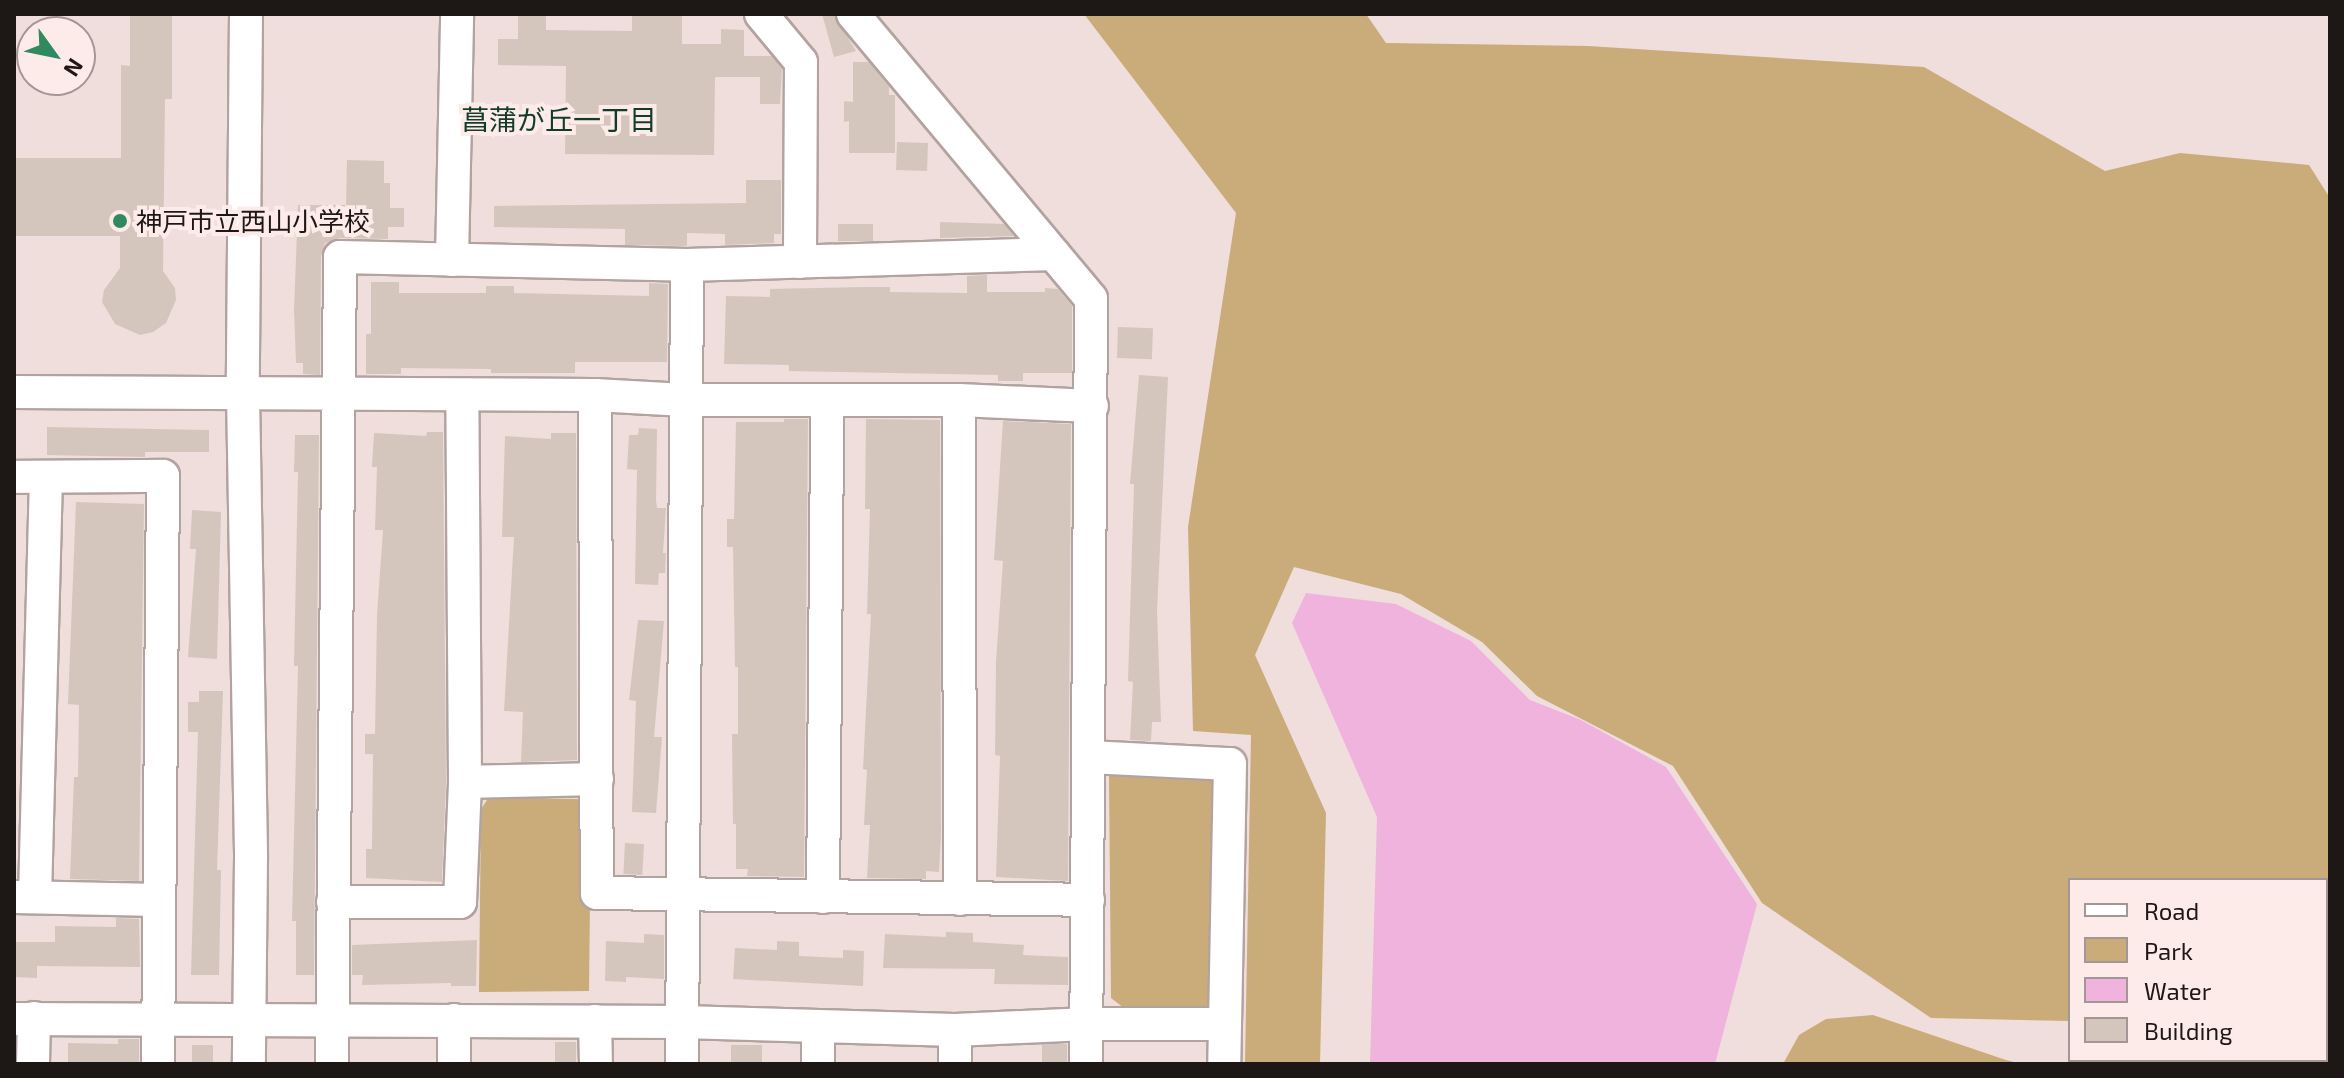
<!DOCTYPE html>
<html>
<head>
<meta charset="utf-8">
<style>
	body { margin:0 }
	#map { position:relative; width:2344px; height:1078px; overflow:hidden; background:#efdedb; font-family:"Exo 2","Noto Sans JP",sans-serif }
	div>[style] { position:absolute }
	.green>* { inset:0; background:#c9ac79 }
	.water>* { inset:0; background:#efb3dd }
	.building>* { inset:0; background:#d4c6bd; transform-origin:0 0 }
	.roads { filter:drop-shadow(2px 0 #b3a3a0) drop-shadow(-2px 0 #b3a3a0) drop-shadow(0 2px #b3a3a0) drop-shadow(0 -2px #b3a3a0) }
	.minor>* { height:32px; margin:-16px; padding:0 16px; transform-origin:16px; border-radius:16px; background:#fff }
	.dots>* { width:22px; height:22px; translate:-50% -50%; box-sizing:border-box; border:4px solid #fcebe8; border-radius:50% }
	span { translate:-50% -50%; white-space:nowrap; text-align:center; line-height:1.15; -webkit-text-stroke:8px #fcebe8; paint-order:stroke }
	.poi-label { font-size:26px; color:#1d1716 }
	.left { translate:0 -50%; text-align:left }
	.neighbourhood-label { font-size:28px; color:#123c28 }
	.frame { position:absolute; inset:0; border:16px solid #1d1716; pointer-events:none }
	.legend { position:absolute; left:2068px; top:878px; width:260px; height:184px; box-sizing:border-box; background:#fcebe8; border:2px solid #a39694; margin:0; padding:10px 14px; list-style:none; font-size:24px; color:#1d1716 }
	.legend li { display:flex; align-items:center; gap:16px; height:40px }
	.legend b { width:40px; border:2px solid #a39694 }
	.north { position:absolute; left:16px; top:16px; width:80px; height:80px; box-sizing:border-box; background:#fcebe8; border:2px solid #a39694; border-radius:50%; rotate:123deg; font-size:22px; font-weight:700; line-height:32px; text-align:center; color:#1d1716 }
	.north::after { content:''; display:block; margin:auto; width:28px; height:36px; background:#30895f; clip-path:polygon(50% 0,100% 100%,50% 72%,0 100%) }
</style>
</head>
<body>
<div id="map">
	<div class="green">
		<div style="clip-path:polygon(1084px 14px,1366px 14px,1386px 43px,1588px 46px,1924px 67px,2105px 171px,2180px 153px,2309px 165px,2330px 198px,2330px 1064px,2260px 1064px,2257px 1060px,2326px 1060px,2326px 880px,2070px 880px,2070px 1021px,1931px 1018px,1762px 903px,1673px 766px,1537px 696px,1482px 642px,1401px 594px,1294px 567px,1255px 655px,1326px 813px,1320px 1064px,1245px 1064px,1251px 735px,1193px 731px,1188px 527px,1236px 213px)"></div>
		<div style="clip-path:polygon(1118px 768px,1212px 770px,1224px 782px,1215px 1013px,1124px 1008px,1111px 998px,1109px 776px)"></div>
		<div style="clip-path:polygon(489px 797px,577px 799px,591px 809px,589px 991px,479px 992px,481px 809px)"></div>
		<div style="clip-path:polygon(1873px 1015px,2006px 1060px,2022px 1064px,1783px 1064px,1799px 1035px,1826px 1019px)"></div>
	</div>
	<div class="water">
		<div style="clip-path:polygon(1306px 593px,1396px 604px,1471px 641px,1530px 700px,1581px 720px,1666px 767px,1757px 904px,1715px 1064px,1370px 1064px,1377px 817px,1292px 623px)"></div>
	</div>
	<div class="building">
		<div style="clip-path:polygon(130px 14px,172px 14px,172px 99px,165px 99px,163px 271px,175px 288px,176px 300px,166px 323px,153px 332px,140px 335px,115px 324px,102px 302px,104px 290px,120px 268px,120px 236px,14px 236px,14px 158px,121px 158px,121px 65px,130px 66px)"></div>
		<div style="clip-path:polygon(822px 14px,834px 14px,856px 51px,834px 57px)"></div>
		<div style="clip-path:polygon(632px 15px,682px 16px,682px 44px,721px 44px,721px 29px,744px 30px,744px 56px,772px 56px,782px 69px,780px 104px,760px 104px,760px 77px,715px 77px,714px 155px,565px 154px,566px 66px,498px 65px,498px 39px,518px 39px,518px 16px,546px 16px,546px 30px,632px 31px)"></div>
		<div style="clip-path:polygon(853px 62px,869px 62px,889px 87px,889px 95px,895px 95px,895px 153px,849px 153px,849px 121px,844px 122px,844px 101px,853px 102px)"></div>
		<div style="left:897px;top:142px;width:31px;height:28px;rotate:2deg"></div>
		<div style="clip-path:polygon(347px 160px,384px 161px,384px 183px,390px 183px,390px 208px,404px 208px,404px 227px,388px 227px,388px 239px,340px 238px,325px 243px,321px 257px,320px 375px,303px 374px,303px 363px,296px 363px,294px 311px,298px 205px,346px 205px)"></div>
		<div style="clip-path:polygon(746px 180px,781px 180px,781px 234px,774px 234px,774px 243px,725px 245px,725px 234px,687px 233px,687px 246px,625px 245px,625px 229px,494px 227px,494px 206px,746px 203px)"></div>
		<div style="clip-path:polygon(940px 222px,1004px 224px,1014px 236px,940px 238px)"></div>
		<div style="left:838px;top:224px;width:35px;height:17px"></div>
		<div style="clip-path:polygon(987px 275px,987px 292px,1045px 292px,1045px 288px,1058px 289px,1072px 306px,1072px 373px,1023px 373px,1023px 381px,998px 381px,998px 375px,789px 371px,789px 365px,724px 364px,726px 296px,770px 297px,770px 289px,863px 287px,890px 287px,890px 292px,967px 293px,967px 276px)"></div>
		<div style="clip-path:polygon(371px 282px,399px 282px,399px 293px,486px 293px,486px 286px,514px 286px,514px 293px,649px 296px,649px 283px,668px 284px,667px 362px,575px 362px,575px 373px,491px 373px,491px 369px,401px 368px,401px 374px,366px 374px,366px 334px,371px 334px)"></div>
		<div style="left:1118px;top:327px;width:35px;height:31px;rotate:2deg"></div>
		<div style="clip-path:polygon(1139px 375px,1168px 377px,1157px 612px,1161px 722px,1152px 722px,1151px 741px,1130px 740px,1133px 682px,1128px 681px,1134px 484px,1130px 484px)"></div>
		<div style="clip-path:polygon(784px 419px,808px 419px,804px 877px,747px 876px,748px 869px,736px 869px,736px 824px,733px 824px,732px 734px,738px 734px,738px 667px,735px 667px,733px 547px,727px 547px,727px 519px,734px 519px,736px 422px,784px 422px)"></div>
		<div style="clip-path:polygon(866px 419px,940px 420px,941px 835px,939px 872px,926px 871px,926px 879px,867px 878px,870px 825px,864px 825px,867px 770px,863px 769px,871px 614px,867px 614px,870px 509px,865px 509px)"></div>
		<div style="clip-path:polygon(1003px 421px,1071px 424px,1068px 881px,996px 877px,1000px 756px,995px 755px,996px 662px,1003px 561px,994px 560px)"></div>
		<div style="clip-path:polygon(47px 427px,209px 430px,209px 452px,145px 452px,145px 457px,47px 455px)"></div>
		<div style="clip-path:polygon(639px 428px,657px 429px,656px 500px,657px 508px,666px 508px,663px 553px,666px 553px,665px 573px,659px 573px,658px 585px,635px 584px,637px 470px,627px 469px,629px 435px,638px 435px)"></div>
		<div style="clip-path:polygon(427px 432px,443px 432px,446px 782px,442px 882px,366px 878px,366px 849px,372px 849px,373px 754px,365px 754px,365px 734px,375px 734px,377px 615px,383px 530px,375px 530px,377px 467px,372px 467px,374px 433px,426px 436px)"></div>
		<div style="clip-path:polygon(551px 433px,576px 433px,577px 760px,521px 762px,523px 712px,504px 711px,514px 537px,502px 537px,505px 436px,551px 439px)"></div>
		<div style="clip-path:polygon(295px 435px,319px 435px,314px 975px,296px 975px,296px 921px,292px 921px,298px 666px,294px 666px,298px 472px,294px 472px)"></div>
		<div style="clip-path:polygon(76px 502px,144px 504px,139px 881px,70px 879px,74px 777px,78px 777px,79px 705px,68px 704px)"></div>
		<div style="clip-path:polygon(192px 510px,221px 512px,217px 659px,188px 657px,196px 549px,190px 549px)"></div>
		<div style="clip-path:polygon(638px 620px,664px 621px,654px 737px,662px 737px,656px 813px,632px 812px,636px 701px,629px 700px)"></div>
		<div style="clip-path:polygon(199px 691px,223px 691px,217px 870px,221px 870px,219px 975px,191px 975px,198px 732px,188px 732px,188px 702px,199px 702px)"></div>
		<div style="left:625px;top:843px;width:19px;height:31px;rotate:3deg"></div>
		<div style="clip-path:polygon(116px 918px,139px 919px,140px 967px,37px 966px,37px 978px,14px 977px,14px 942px,55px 942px,55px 926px,116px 927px)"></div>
		<div style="clip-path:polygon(946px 932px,973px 933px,973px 942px,1024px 945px,1023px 955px,1068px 957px,1068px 985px,994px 984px,995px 969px,883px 968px,885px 934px,946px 937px)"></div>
		<div style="clip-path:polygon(644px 934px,664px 935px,664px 979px,626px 977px,626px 982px,605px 981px,606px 941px,644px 943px)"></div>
		<div style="clip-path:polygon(477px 940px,476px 986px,451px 986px,451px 983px,362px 985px,363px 975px,352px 975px,352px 945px)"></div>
		<div style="clip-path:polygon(777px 941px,799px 942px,799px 956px,843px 958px,843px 950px,864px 951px,863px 986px,733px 979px,735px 948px,777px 950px)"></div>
		<div style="clip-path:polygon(118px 1039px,139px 1039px,139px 1064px,68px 1064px,68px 1043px,118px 1044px)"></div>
		<div style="left:555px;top:1042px;width:21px;height:22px"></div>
		<div style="left:1067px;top:1044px;width:20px;height:25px;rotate:90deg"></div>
		<div style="left:192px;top:1045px;width:21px;height:19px"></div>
		<div style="left:731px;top:1045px;width:31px;height:19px"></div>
	</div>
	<div class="roads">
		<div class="minor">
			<div style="left:246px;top:14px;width:380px;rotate:90.5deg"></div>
			<div style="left:243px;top:394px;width:464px;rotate:89deg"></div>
			<div style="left:251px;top:858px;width:206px;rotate:90.6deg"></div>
			<div style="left:761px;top:14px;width:62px;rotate:50.2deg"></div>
			<div style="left:801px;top:62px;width:200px;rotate:90.3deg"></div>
			<div style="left:853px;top:14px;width:371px;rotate:50.1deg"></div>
			<div style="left:1091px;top:299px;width:765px;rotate:90.37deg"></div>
			<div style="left:452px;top:260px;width:246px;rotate:-88.8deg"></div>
			<div style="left:14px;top:392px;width:581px;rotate:0.3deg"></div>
			<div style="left:595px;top:395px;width:90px;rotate:3.2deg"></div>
			<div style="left:685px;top:400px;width:274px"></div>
			<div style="left:959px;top:400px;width:133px;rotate:2.6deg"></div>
			<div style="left:595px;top:395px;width:498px;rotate:89.8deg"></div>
			<div style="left:597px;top:893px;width:491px;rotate:0.8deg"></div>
			<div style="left:959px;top:400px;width:499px;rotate:89.9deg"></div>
			<div style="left:14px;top:477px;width:149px;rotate:-0.4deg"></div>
			<div style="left:163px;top:476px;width:588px;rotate:90.49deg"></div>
			<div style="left:1090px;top:757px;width:140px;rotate:2.9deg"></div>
			<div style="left:1230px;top:764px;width:300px;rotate:91.1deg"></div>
			<div style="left:465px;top:782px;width:132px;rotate:-1.3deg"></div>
			<div style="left:15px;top:897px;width:144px;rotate:1.2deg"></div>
			<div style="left:35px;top:897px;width:420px;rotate:-88.5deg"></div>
			<div style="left:823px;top:897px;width:497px;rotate:-89.5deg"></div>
			<div style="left:333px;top:902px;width:127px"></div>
			<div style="left:460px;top:902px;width:120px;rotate:-87.6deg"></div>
			<div style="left:465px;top:782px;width:387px;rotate:-90.4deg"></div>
			<div style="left:14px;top:1019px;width:669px;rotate:0.26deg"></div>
			<div style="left:683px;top:1022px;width:272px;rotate:1.7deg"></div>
			<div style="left:955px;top:1030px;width:132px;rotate:-2.6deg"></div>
			<div style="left:1087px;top:1024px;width:137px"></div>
			<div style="left:454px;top:1020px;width:44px;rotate:90deg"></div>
			<div style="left:595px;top:1021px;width:43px;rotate:88.7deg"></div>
			<div style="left:955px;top:1030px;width:34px;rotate:90deg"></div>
			<div style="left:33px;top:1064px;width:46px;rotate:-88.8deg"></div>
			<div style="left:332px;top:1064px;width:807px;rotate:-89.43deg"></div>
			<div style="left:340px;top:257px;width:347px;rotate:1.3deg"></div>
			<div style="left:687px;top:265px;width:367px;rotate:-1.7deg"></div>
			<div style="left:682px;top:1064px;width:799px;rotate:-89.64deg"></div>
			<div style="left:818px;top:1064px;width:38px;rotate:-90deg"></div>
		</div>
	</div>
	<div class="dots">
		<div style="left:120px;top:221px;background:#30895f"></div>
	</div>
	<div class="poi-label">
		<span class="left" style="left:136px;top:221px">神戸市立西山小学校</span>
	</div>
	<div class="neighbourhood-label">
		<span style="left:559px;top:119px">菖蒲が丘一丁目</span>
	</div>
	<div class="frame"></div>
	<ul class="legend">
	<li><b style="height:10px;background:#fff"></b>Road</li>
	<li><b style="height:22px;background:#c9ac79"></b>Park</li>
	<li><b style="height:22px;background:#efb3dd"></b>Water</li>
	<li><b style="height:22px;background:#d4c6bd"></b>Building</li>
	</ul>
	<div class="north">N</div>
</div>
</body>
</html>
